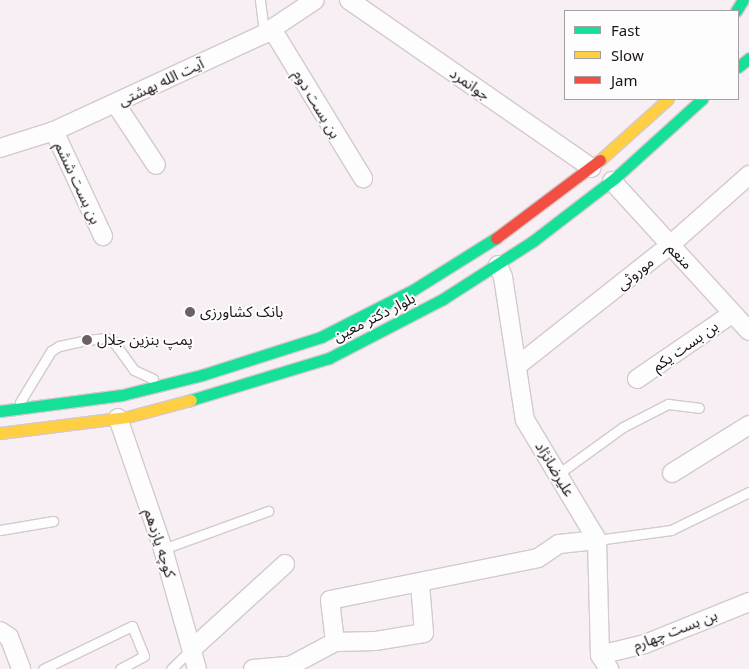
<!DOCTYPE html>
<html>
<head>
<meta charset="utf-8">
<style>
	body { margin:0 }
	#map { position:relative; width:749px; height:669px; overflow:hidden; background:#f8eff4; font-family:"Noto Sans","Noto Sans Arabic",sans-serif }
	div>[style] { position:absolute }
	.roads { filter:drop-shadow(1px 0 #d3c9cf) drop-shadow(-1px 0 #d3c9cf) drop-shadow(0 1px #d3c9cf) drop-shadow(0 -1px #d3c9cf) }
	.lane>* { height:9px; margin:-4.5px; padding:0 4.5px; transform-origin:4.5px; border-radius:4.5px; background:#fefdfd }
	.street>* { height:18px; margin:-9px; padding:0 9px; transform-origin:9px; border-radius:9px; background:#fefdfd }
	.fast>* { height:11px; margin:-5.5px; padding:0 5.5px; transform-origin:5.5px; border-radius:5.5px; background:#16e098 }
	.slow>* { height:11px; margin:-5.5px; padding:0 5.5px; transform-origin:5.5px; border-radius:5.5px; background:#ffcf43 }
	.jam>* { height:11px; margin:-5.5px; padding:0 5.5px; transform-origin:5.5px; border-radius:5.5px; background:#f24e42 }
	.dots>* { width:14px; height:14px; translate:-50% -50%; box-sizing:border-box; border:2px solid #fdfdfd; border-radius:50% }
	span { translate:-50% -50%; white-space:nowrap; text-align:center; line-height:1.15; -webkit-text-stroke:4px #fdfdfd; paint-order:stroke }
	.street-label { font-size:15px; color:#1d1319 }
	.poi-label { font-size:15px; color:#1d1319 }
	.left { translate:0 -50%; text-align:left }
	.legend { position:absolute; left:564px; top:10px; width:175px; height:90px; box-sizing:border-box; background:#fdfdfd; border:1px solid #a39fa2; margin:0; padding:6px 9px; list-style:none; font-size:15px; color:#1d1319 }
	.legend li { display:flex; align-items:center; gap:10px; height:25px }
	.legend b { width:25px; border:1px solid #a39fa2 }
</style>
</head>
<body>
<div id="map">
	<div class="roads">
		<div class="lane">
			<div style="left:260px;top:0;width:34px;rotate:83deg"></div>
			<div style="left:20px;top:402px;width:60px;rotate:-58.7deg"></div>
			<div style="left:51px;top:351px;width:9px;rotate:-32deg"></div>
			<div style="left:59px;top:346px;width:29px;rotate:-12deg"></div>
			<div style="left:87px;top:340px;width:19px;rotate:-6deg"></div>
			<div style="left:106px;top:338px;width:8px;rotate:23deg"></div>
			<div style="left:113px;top:341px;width:36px;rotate:54deg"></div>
			<div style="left:134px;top:370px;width:21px;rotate:25deg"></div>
			<div style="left:558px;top:474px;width:80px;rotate:-35.9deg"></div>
			<div style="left:623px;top:427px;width:51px;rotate:-27.1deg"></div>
			<div style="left:668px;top:404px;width:31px;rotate:7deg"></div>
			<div style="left:0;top:530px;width:54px;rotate:-9.6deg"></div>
			<div style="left:597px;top:540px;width:75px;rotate:-7.7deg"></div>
			<div style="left:671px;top:530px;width:87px;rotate:-26deg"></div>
			<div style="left:163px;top:549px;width:112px;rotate:-19.9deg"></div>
			<div style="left:43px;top:669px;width:99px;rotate:-25.8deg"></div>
			<div style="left:132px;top:626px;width:32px;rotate:68deg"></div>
			<div style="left:144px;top:656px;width:27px;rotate:152deg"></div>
			<div style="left:171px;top:669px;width:29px;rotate:-44deg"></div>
		</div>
		<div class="street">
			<div style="left:349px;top:0;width:295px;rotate:34.7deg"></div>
			<div style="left:272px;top:29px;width:175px;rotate:58.6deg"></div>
			<div style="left:115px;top:103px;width:74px;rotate:56.5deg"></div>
			<div style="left:54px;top:131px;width:116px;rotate:65deg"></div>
			<div style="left:0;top:148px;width:57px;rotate:-17.5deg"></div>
			<div style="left:54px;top:131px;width:231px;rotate:-24.8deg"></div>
			<div style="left:264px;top:34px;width:61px;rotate:-33.7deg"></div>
			<div style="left:612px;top:181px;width:203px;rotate:47.6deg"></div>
			<div style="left:498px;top:265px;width:13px;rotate:67deg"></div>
			<div style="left:503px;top:277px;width:145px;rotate:81.3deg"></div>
			<div style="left:525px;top:420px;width:140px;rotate:59deg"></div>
			<div style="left:597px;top:540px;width:115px;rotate:88.5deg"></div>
			<div style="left:600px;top:655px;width:17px;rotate:57deg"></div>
			<div style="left:517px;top:366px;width:195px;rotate:-38.3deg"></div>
			<div style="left:670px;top:245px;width:106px;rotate:-41.5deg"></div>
			<div style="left:637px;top:379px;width:116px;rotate:-34.5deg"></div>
			<div style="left:118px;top:418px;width:139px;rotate:71deg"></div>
			<div style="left:163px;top:549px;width:125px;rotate:74.2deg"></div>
			<div style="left:672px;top:473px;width:91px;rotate:-31.9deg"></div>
			<div style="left:420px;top:584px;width:49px;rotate:85.3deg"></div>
			<div style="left:424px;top:633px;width:50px;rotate:170.7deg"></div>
			<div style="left:375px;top:641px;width:40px;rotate:178.6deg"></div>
			<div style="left:335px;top:642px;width:42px;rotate:-96.8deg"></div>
			<div style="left:330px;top:600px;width:212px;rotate:-11.4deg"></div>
			<div style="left:538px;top:558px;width:25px;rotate:-34deg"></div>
			<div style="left:559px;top:544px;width:38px;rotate:-6deg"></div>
			<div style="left:0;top:631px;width:11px;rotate:34deg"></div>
			<div style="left:9px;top:637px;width:34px;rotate:69deg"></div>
			<div style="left:192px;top:649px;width:126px;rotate:-42.4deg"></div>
			<div style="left:600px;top:655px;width:46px;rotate:-13.7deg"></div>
			<div style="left:645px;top:644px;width:112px;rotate:-22deg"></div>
			<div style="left:253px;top:669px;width:37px;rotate:-5deg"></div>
			<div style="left:290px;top:666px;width:51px;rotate:-28.1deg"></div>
		</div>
		<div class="fast">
			<div style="left:736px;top:11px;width:13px;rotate:-58deg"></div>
			<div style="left:738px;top:67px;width:14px;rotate:-39deg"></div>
			<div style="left:191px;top:400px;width:144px;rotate:-16.9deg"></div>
			<div style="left:329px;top:358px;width:128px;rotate:-27.4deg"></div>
			<div style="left:443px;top:299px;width:107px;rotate:-32.8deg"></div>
			<div style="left:533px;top:241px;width:103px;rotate:-37.5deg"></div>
			<div style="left:615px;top:178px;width:118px;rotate:-42.2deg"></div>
			<div style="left:0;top:411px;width:123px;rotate:-7.5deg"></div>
			<div style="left:122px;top:395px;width:82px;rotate:-14deg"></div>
			<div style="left:202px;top:375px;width:125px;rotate:-17.7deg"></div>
			<div style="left:321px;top:337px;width:103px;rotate:-27.1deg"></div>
			<div style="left:413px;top:290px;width:98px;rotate:-32.1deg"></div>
		</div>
		<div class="slow">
			<div style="left:600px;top:160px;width:91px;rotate:-41.9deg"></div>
			<div style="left:0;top:433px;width:128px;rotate:-7.2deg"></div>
			<div style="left:127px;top:417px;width:66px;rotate:-14.9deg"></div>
		</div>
		<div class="jam">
			<div style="left:496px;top:238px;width:130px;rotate:-36.9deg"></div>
		</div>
	</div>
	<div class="dots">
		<div style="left:190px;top:312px;background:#6a6066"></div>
		<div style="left:87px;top:340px;background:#6a6066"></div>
	</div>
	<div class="street-label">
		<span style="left:161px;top:82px;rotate:-25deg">آیت الله بهشتی</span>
		<span style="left:470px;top:84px;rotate:35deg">جوانمرد</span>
		<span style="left:317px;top:104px;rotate:59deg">بن بست دوم</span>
		<span style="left:78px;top:183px;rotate:65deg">بن بست ششم</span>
		<span style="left:680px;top:256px;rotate:47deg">منعم</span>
		<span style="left:635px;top:273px;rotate:-39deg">موروثی</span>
		<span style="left:374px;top:317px;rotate:-27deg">بلوار دکتر معین</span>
		<span style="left:685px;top:346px;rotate:-35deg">بن بست یکم</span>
		<span style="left:555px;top:469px;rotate:59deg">علیرضانژاد</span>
		<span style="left:160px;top:543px;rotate:72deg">کوچه یازدهم</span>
		<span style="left:675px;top:630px;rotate:-21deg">بن بست چهارم</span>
	</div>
	<div class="poi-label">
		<span class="left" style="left:200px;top:312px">بانک کشاورزی</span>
		<span class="left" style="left:97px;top:340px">پمپ بنزین جلال</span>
	</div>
	<ul class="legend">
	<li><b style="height:6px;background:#16e098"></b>Fast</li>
	<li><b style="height:6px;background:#ffcf43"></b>Slow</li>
	<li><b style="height:6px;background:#f24e42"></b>Jam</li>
	</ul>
</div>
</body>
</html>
